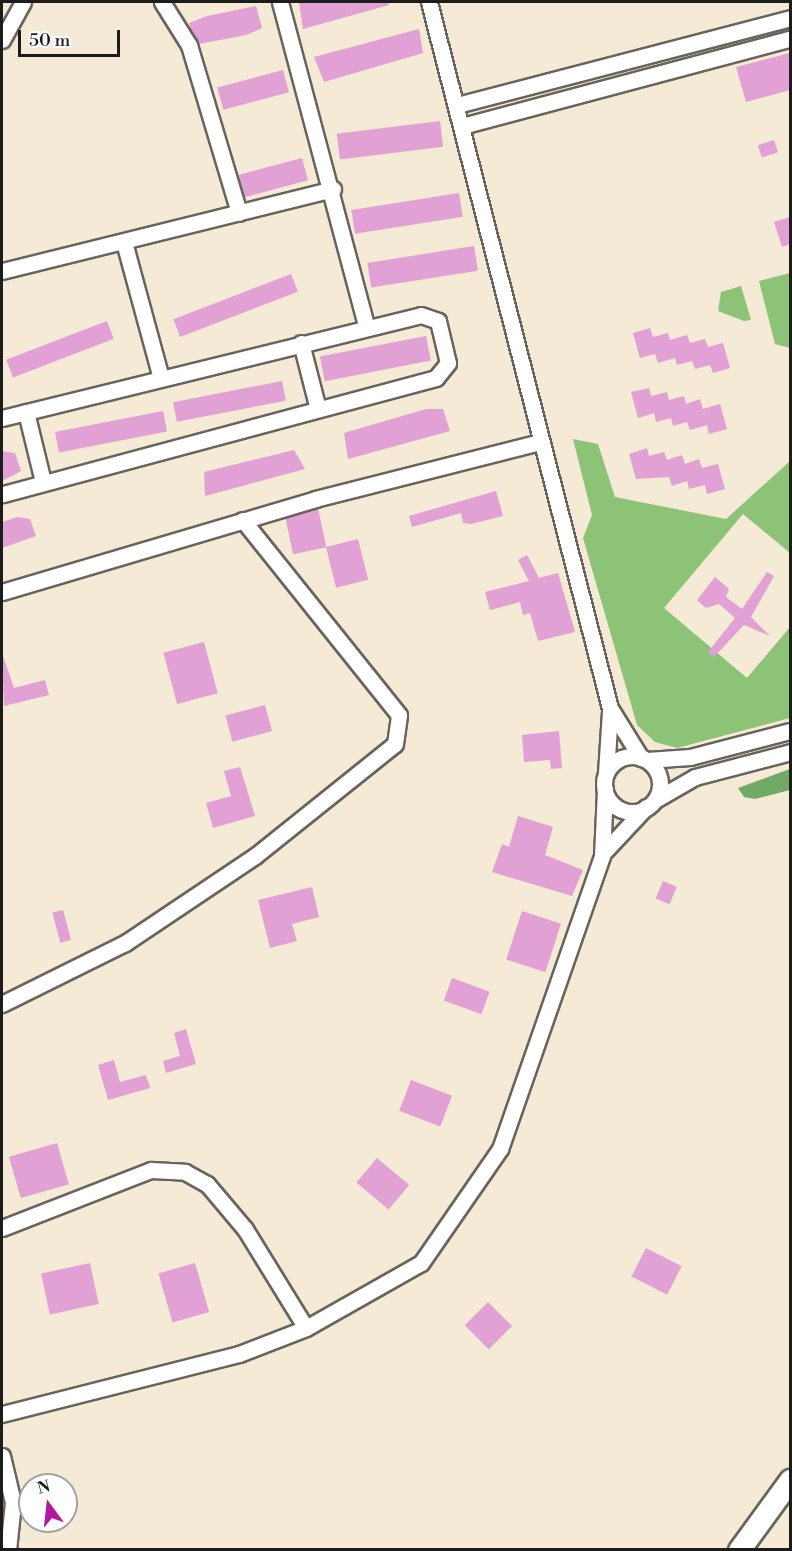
<!DOCTYPE html>
<html>
<head>
<meta charset="utf-8">
<style>
	body { margin:0 }
	#map { position:relative; width:792px; height:1551px; overflow:hidden; background:#f4ead5; font-family:"Libre Bodoni",serif }
	div>[style] { position:absolute }
	.green>* { inset:0; background:#8dc376 }
	.forest>* { inset:0; background:#72a967 }
	.building>* { inset:0; background:#e1a1d4; transform-origin:0 0 }
	.roads { filter:drop-shadow(2px 0 #68645d) drop-shadow(-2px 0 #68645d) drop-shadow(0 2px #68645d) drop-shadow(0 -2px #68645d) }
	.minor>* { height:15px; margin:-7.5px; padding:0 7.5px; transform-origin:7.5px; border-radius:7.5px; background:#fff }
	.minor>.ring { margin:-7.5px; padding:0; box-sizing:content-box; background:none; border:15px solid #fff; border-radius:50% }
	.highway>* { height:21px; margin:-10.5px; padding:0 10.5px; transform-origin:10.5px; border-radius:10.5px; background:#fff }
	span { translate:-50% -50%; white-space:nowrap; text-align:center; line-height:1.15; -webkit-text-stroke:6px #fff; paint-order:stroke }
	.frame { position:absolute; inset:0; border:3px solid #1c1c1c; pointer-events:none }
	.north { position:absolute; left:18px; top:1473px; width:60px; height:60px; box-sizing:border-box; background:#fff; border:2px solid #a4a4a4; border-radius:50%; rotate:345deg; font-size:16px; font-weight:700; line-height:24px; text-align:center; color:#1c1c1c }
	.north::after { content:''; display:block; margin:auto; width:21px; height:27px; background:#b5179e; clip-path:polygon(50% 0,100% 100%,50% 72%,0 100%) }
	.scale { position:absolute; left:18px; top:30px; width:102px; height:27px; box-sizing:border-box; border:3px solid #1c1c1c; border-top:0; padding-left:8px; font-size:18px; line-height:21px; white-space:nowrap; color:#1c1c1c; -webkit-text-stroke:4px #fff; paint-order:stroke }
</style>
</head>
<body>
<div id="map">
	<div class="green">
		<div style="clip-path:polygon(790px 273px,790px 348px,775px 344px,759px 281px)"></div>
		<div style="clip-path:polygon(741px 286px,751px 320px,744px 321px,718px 311px,721px 292px)"></div>
		<div style="clip-path:polygon(573px 439px,598px 444px,615px 497px,726px 519px,790px 461px,790px 553px,743px 514px,664px 608px,747px 678px,790px 627px,790px 718px,677px 748px,655px 742px,637px 725px,583px 538px,592px 515px)"></div>
	</div>
	<div class="forest">
		<div style="clip-path:polygon(790px 769px,790px 790px,755px 799px,744px 797px,738px 788px)"></div>
	</div>
	<div class="building">
		<div style="clip-path:polygon(388px 2px,389px 5px,303px 29px,299px 3px)"></div>
		<div style="clip-path:polygon(256px 6px,262px 28px,246px 35px,199px 44px,191px 30px,189px 23px,207px 16px)"></div>
		<div style="clip-path:polygon(419px 29px,423px 53px,324px 82px,314px 57px)"></div>
		<div style="clip-path:polygon(790px 53px,790px 90px,746px 102px,736px 67px)"></div>
		<div style="left:283px;top:70px;width:23px;height:68px;rotate:75deg"></div>
		<div style="left:440px;top:121px;width:26px;height:104px;rotate:83deg"></div>
		<div style="left:774px;top:140px;width:13px;height:17px;rotate:72deg"></div>
		<div style="left:302px;top:158px;width:23px;height:66px;rotate:75deg"></div>
		<div style="left:459px;top:193px;width:24px;height:109px;rotate:81deg"></div>
		<div style="clip-path:polygon(790px 217px,790px 244px,782px 247px,774px 222px)"></div>
		<div style="left:474px;top:246px;width:25px;height:108px;rotate:81deg"></div>
		<div style="left:291px;top:274px;width:19px;height:126px;rotate:69deg"></div>
		<div style="left:107px;top:321px;width:19px;height:108px;rotate:69deg"></div>
		<div style="clip-path:polygon(650px 328px,653px 337px,668px 333px,670px 340px,687px 335px,690px 343px,705px 339px,708px 347px,723px 343px,730px 368px,713px 373px,710px 365px,695px 369px,692px 361px,677px 365px,675px 358px,658px 363px,655px 354px,640px 358px,633px 333px)"></div>
		<div style="left:426px;top:336px;width:25px;height:108px;rotate:79deg"></div>
		<div style="left:282px;top:381px;width:20px;height:111px;rotate:79deg"></div>
		<div style="clip-path:polygon(649px 388px,651px 396px,667px 392px,669px 400px,684px 396px,686px 404px,700px 399px,703px 409px,720px 404px,727px 429px,709px 434px,707px 425px,690px 430px,687px 422px,673px 426px,671px 418px,656px 422px,654px 413px,638px 418px,631px 392px)"></div>
		<div style="clip-path:polygon(426px 409px,443px 409px,450px 431px,348px 459px,344px 433px)"></div>
		<div style="left:163px;top:411px;width:21px;height:110px;rotate:79deg"></div>
		<div style="clip-path:polygon(647px 448px,649px 456px,664px 452px,667px 460px,682px 455px,685px 464px,699px 459px,702px 468px,718px 464px,725px 489px,707px 494px,705px 485px,689px 489px,687px 481px,672px 486px,669px 477px,636px 479px,629px 454px)"></div>
		<div style="clip-path:polygon(294px 450px,305px 469px,205px 496px,204px 472px)"></div>
		<div style="clip-path:polygon(2px 451px,15px 453px,21px 471px,2px 481px)"></div>
		<div style="clip-path:polygon(496px 491px,503px 516px,471px 524px,463px 523px,461px 513px,412px 527px,409px 516px)"></div>
		<div style="left:318px;top:508px;width:40px;height:34px;rotate:78deg"></div>
		<div style="clip-path:polygon(17px 517px,30px 519px,36px 536px,2px 548px,2px 522px)"></div>
		<div style="left:358px;top:539px;width:42px;height:33px;rotate:76deg"></div>
		<div style="clip-path:polygon(527px 555px,539px 578px,558px 573px,575px 632px,538px 641px,530px 613px,523px 615px,520px 602px,490px 610px,485px 592px,529px 581px,518px 560px)"></div>
		<div style="clip-path:polygon(767px 572px,774px 576px,751px 617px,770px 636px,744px 625px,714px 657px,708px 652px,735px 618px,719px 604px,706px 608px,697px 600px,715px 577px,729px 589px,726px 597px,742px 609px)"></div>
		<div style="left:204px;top:642px;width:53px;height:42px;rotate:75deg"></div>
		<div style="clip-path:polygon(2px 653px,14px 688px,45px 680px,49px 695px,4px 706px)"></div>
		<div style="left:265px;top:705px;width:27px;height:41px;rotate:75deg"></div>
		<div style="clip-path:polygon(559px 731px,562px 768px,551px 769px,550px 760px,524px 762px,522px 735px)"></div>
		<div style="clip-path:polygon(240px 767px,255px 816px,213px 828px,206px 803px,231px 796px,224px 771px)"></div>
		<div style="clip-path:polygon(518px 816px,553px 827px,545px 855px,583px 870px,572px 896px,492px 872px,502px 844px,509px 847px)"></div>
		<div style="left:663px;top:881px;width:15px;height:19px;rotate:23deg"></div>
		<div style="clip-path:polygon(312px 887px,319px 917px,292px 924px,297px 941px,270px 948px,258px 900px)"></div>
		<div style="left:63px;top:910px;width:31px;height:11px;rotate:75deg"></div>
		<div style="left:522px;top:911px;width:41px;height:51px;rotate:18deg"></div>
		<div style="left:452px;top:978px;width:40px;height:24px;rotate:20deg"></div>
		<div style="clip-path:polygon(186px 1029px,196px 1064px,166px 1073px,163px 1061px,180px 1056px,174px 1033px)"></div>
		<div style="clip-path:polygon(114px 1060px,120px 1082px,146px 1075px,150px 1088px,108px 1100px,98px 1065px)"></div>
		<div style="left:411px;top:1080px;width:44px;height:33px;rotate:21deg"></div>
		<div style="left:57px;top:1143px;width:43px;height:50px;rotate:74deg"></div>
		<div style="left:377px;top:1158px;width:42px;height:32px;rotate:40deg"></div>
		<div style="left:646px;top:1248px;width:40px;height:32px;rotate:27deg"></div>
		<div style="left:90px;top:1263px;width:42px;height:50px;rotate:78deg"></div>
		<div style="left:195px;top:1263px;width:51px;height:38px;rotate:74deg"></div>
		<div style="left:488px;top:1302px;width:34px;height:33px;rotate:45deg"></div>
	</div>
	<div class="roads">
		<div class="minor">
			<div style="left:162px;top:2px;width:51px;rotate:57.9deg"></div>
			<div style="left:189px;top:45px;width:175px;rotate:73.4deg"></div>
			<div style="left:280px;top:2px;width:335px;rotate:75.1deg"></div>
			<div style="left:429px;top:2px;width:729px;rotate:75.62deg"></div>
			<div style="left:610px;top:708px;width:59px;rotate:58.2deg"></div>
			<div style="left:2px;top:40px;width:43px;rotate:-61.1deg"></div>
			<div style="left:457px;top:105px;width:344px;rotate:-14.6deg"></div>
			<div style="left:462px;top:126px;width:339px;rotate:-14.9deg"></div>
			<div style="left:124px;top:242px;width:141px;rotate:74.8deg"></div>
			<div style="left:2px;top:271px;width:341px;rotate:-13.9deg"></div>
			<div style="left:301px;top:343px;width:68px;rotate:75.6deg"></div>
			<div style="left:26px;top:412px;width:72px;rotate:76.3deg"></div>
			<div style="left:2px;top:418px;width:431px;rotate:-13.8deg"></div>
			<div style="left:421px;top:315px;width:18px;rotate:19deg"></div>
			<div style="left:438px;top:321px;width:43px;rotate:76.6deg"></div>
			<div style="left:448px;top:363px;width:19px;rotate:129deg"></div>
			<div style="left:436px;top:378px;width:449px;rotate:165deg"></div>
			<div style="left:2px;top:592px;width:327px;rotate:-16.5deg"></div>
			<div style="left:315px;top:499px;width:232px;rotate:-14.2deg"></div>
			<div class="ring" style="left:604px;top:756px;width:41px;height:41px"></div>
			<div style="left:647px;top:760px;width:43px;rotate:-4deg"></div>
			<div style="left:690px;top:757px;width:103px;rotate:-14.6deg"></div>
			<div style="left:606px;top:773px;width:62px;rotate:-86.3deg"></div>
			<div style="left:655px;top:800px;width:46px;rotate:-29.9deg"></div>
			<div style="left:695px;top:777px;width:98px;rotate:-14.7deg"></div>
			<div style="left:605px;top:851px;width:60px;rotate:-47deg"></div>
			<div style="left:2px;top:1004px;width:137px;rotate:-26.4deg"></div>
			<div style="left:125px;top:943px;width:156px;rotate:-33.8deg"></div>
			<div style="left:255px;top:856px;width:179px;rotate:-38.7deg"></div>
			<div style="left:395px;top:744px;width:29px;rotate:-82deg"></div>
			<div style="left:399px;top:715px;width:250px;rotate:-128.7deg"></div>
			<div style="left:2px;top:1228px;width:160px;rotate:-21.3deg"></div>
			<div style="left:151px;top:1170px;width:34px;rotate:3deg"></div>
			<div style="left:185px;top:1172px;width:25px;rotate:29deg"></div>
			<div style="left:207px;top:1184px;width:59px;rotate:49.8deg"></div>
			<div style="left:245px;top:1229px;width:116px;rotate:58.4deg"></div>
			<div style="left:2px;top:1414px;width:244px;rotate:-14.2deg"></div>
			<div style="left:239px;top:1354px;width:72px;rotate:-21.2deg"></div>
			<div style="left:306px;top:1328px;width:132px;rotate:-29.5deg"></div>
			<div style="left:421px;top:1263px;width:139px;rotate:-55.3deg"></div>
			<div style="left:500px;top:1149px;width:310px;rotate:-70.8deg"></div>
			<div style="left:602px;top:856px;width:67px;rotate:-87.4deg"></div>
			<div style="left:2px;top:1456px;width:47px;rotate:76.6deg"></div>
			<div style="left:13px;top:1502px;width:48px;rotate:95.9deg"></div>
		</div>
		<div class="highway">
			<div style="left:739px;top:1550px;width:87px;rotate:-53.9deg"></div>
		</div>
	</div>
	<div class="frame"></div>
	<div class="north">N</div>
	<div class="scale">50 m</div>
</div>
</body>
</html>
